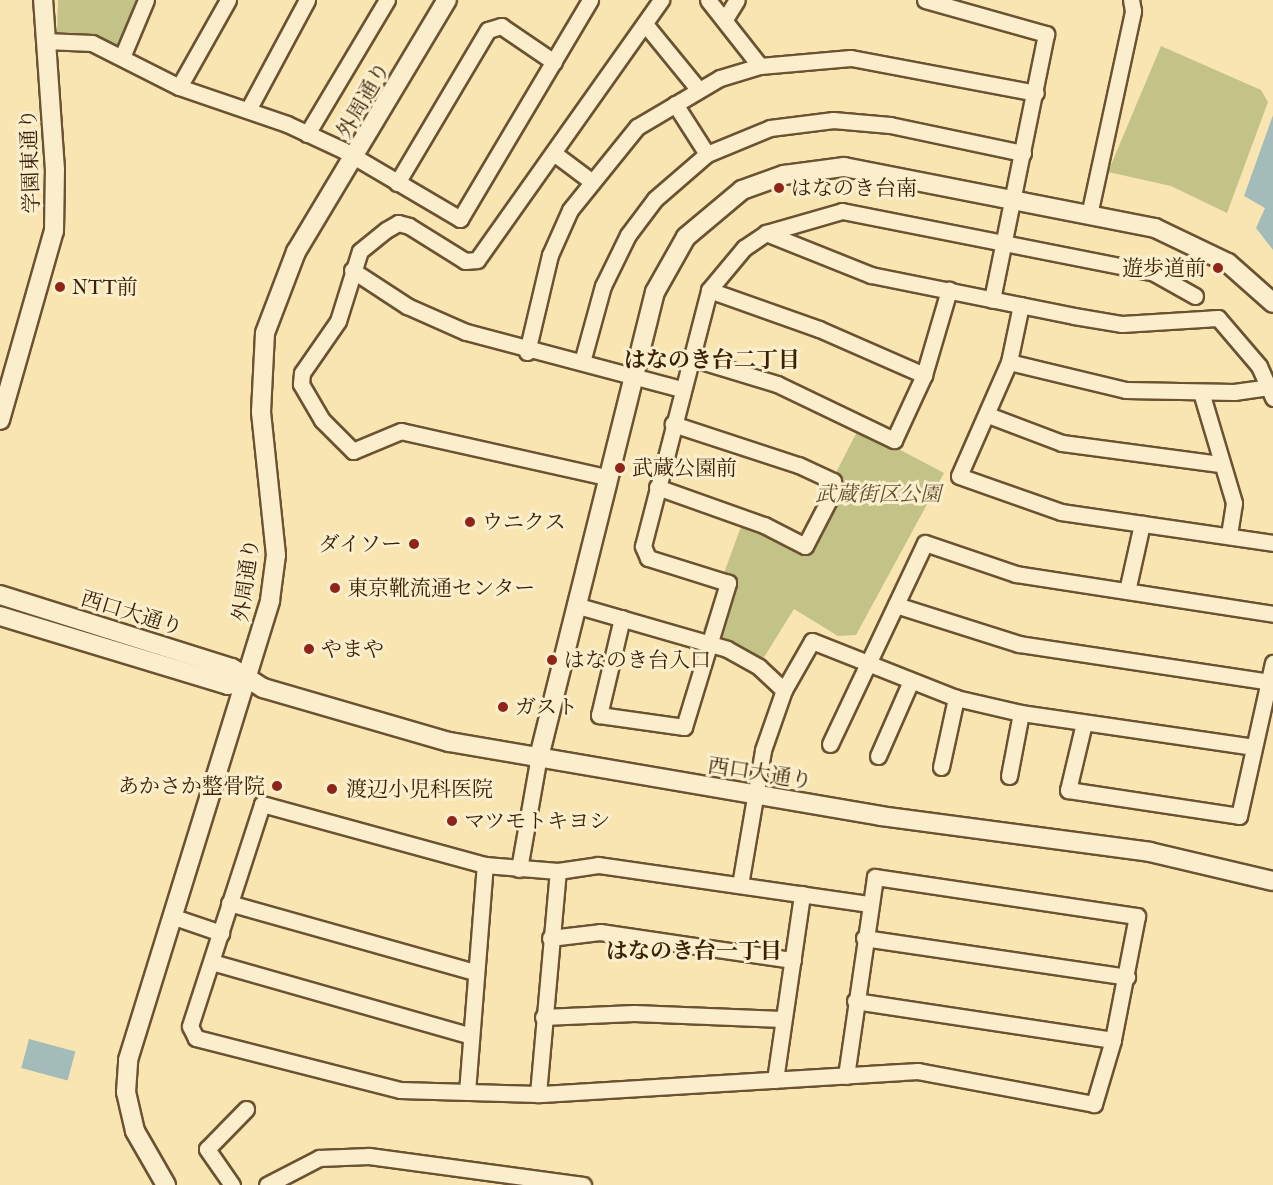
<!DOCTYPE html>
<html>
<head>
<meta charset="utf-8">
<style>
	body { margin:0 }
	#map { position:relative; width:1273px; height:1185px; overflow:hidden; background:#f8e5b2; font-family:"IM FELL French Canon","Noto Serif JP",serif }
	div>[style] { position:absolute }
	.green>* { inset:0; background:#c3c388 }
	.water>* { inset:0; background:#a4bcb9; transform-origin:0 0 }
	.roads { filter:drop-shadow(2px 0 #6b5231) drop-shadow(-2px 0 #6b5231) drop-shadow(0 2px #6b5231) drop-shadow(0 -2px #6b5231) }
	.minor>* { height:15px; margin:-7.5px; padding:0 7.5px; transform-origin:7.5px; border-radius:7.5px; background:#faeecd }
	.tertiary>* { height:18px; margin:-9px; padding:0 9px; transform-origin:9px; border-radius:9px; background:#faeecd }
	.dots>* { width:16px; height:16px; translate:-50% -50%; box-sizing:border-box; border:3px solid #faeecd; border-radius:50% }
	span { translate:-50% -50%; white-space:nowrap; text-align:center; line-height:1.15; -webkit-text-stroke:6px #faeecd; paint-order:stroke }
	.street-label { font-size:21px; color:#3c2106 }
	.poi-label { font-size:21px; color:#3c2106 }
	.left { translate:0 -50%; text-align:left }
	.right { translate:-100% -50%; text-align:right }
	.park-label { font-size:21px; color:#64522d; font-style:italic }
	.neighbourhood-label { font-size:22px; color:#3c2106; font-weight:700 }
</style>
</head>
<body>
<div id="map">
	<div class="green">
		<div style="clip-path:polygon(58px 0,142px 0,119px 48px,87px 34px,57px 32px)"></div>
		<div style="clip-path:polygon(1161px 46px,1261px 90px,1268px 102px,1227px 213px,1171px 186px,1108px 172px)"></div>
		<div style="clip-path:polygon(859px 428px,944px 473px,856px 635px,838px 636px,794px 609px,761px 662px,703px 630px,742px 524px,798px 546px)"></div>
	</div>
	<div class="water">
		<div style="clip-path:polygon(1273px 115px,1273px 250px,1256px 228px,1265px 208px,1244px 196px)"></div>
		<div style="left:29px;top:1039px;width:48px;height:30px;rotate:15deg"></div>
	</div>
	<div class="roads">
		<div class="minor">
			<div style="left:708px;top:0;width:84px;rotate:51.8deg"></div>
			<div style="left:925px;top:0;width:126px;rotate:15.7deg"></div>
			<div style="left:1046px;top:34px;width:271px;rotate:101.5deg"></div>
			<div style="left:725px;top:19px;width:22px;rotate:-58deg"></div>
			<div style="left:645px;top:24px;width:84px;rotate:50.8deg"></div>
			<div style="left:45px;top:41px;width:47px;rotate:2.4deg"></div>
			<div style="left:92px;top:43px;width:97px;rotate:26.8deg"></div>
			<div style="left:179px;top:87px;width:114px;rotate:18.9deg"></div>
			<div style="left:287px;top:124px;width:62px;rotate:24.9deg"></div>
			<div style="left:343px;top:150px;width:136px;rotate:30.5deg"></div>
			<div style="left:460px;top:219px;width:255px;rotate:-59.3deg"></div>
			<div style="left:122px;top:57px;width:62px;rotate:-67.2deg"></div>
			<div style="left:179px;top:87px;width:100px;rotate:-60.6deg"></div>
			<div style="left:675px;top:104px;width:59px;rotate:57.4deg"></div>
			<div style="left:248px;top:110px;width:125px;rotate:-61.8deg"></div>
			<div style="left:307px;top:134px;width:156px;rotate:-59.2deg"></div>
			<div style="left:555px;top:154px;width:45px;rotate:36.9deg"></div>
			<div style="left:397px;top:183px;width:178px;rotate:-59.3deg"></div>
			<div style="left:488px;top:30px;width:14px;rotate:-17deg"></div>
			<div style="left:501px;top:26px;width:64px;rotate:34.2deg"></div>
			<div style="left:1089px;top:215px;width:209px;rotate:-77.8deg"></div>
			<div style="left:1133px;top:11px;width:11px;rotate:-100deg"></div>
			<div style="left:766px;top:233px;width:113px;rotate:21.8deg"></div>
			<div style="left:871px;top:275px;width:207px;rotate:11.4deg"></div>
			<div style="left:1074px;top:316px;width:49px;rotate:9.5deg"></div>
			<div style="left:1122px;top:324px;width:96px;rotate:-3.6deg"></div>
			<div style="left:1218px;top:318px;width:63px;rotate:49.5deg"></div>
			<div style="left:1259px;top:366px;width:35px;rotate:66deg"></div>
			<div style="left:352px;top:270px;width:66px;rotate:33.2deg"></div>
			<div style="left:407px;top:306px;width:64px;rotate:23.8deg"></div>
			<div style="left:466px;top:332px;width:223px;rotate:14.8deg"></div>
			<div style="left:709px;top:290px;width:117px;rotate:19.5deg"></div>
			<div style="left:819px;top:329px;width:115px;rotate:23.7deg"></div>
			<div style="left:1021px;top:305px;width:58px;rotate:101.9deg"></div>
			<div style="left:1009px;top:362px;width:124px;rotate:113.7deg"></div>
			<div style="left:959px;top:476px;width:108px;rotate:19.4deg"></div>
			<div style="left:1061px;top:512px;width:214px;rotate:8.3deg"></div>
			<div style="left:527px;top:352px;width:100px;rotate:-76.7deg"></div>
			<div style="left:550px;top:255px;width:49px;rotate:-66deg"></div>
			<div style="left:570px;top:210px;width:107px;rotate:-51.1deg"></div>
			<div style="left:637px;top:127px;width:96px;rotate:-30.6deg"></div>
			<div style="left:720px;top:78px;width:42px;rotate:-16.7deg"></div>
			<div style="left:760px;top:66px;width:91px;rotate:-5deg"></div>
			<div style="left:851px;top:58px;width:188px;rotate:10.7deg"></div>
			<div style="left:688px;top:357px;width:93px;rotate:16.9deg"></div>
			<div style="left:777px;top:384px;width:130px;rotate:25.6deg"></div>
			<div style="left:894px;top:440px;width:72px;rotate:-65.2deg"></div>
			<div style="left:924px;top:375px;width:89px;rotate:-73.6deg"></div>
			<div style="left:582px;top:362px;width:79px;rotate:-74.6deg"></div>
			<div style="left:603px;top:286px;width:57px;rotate:-63.9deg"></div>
			<div style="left:628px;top:235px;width:45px;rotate:-53.1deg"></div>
			<div style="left:655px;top:199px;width:69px;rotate:-40.9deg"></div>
			<div style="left:707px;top:154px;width:68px;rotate:-22.4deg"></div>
			<div style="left:770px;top:128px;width:64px;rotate:-7.2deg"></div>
			<div style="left:833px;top:120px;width:57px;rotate:5deg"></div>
			<div style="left:890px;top:125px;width:136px;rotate:11.9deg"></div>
			<div style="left:1009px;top:362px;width:120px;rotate:13.5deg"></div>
			<div style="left:1126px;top:390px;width:108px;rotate:1.1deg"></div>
			<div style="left:1234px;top:392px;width:35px;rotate:-8deg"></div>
			<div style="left:1201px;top:392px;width:116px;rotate:73.4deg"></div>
			<div style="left:1234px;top:503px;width:33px;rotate:99deg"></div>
			<div style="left:988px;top:415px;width:79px;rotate:20.7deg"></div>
			<div style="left:1062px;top:443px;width:159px;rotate:7.6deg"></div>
			<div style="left:606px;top:477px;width:210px;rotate:-167.4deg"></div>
			<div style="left:401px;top:431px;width:52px;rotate:157.4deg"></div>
			<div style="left:353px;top:451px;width:44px;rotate:-135deg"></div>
			<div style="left:322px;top:420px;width:42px;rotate:-120.3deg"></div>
			<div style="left:301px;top:384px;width:11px;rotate:-85deg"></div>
			<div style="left:302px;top:373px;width:63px;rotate:-55.3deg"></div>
			<div style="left:338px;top:321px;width:73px;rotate:-72.6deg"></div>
			<div style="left:360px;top:251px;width:33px;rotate:-39deg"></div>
			<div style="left:386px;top:230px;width:14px;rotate:-30deg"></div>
			<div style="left:398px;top:223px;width:11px;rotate:15deg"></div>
			<div style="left:409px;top:226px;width:66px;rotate:32deg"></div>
			<div style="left:465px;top:261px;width:12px;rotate:-5deg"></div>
			<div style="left:477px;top:260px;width:319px;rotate:-54.7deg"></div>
			<div style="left:657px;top:487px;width:114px;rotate:19.6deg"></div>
			<div style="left:764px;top:525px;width:46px;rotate:27.1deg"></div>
			<div style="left:805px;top:546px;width:63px;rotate:-62.6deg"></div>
			<div style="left:834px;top:490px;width:9px;rotate:-96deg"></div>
			<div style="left:833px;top:481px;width:38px;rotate:-155deg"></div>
			<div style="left:798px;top:465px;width:132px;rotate:-161.8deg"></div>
			<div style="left:1127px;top:591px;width:69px;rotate:-77.4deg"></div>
			<div style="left:575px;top:605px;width:158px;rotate:16.1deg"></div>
			<div style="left:727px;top:649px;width:37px;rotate:29deg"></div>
			<div style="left:759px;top:667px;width:34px;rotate:43deg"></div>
			<div style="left:896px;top:605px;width:129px;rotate:17.6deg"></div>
			<div style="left:1019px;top:644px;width:253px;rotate:8.6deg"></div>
			<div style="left:622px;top:618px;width:100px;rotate:103.3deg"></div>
			<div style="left:599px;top:715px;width:86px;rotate:8deg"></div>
			<div style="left:684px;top:727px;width:151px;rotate:-73deg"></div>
			<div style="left:728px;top:583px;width:84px;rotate:-162.6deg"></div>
			<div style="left:648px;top:558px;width:13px;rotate:-113deg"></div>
			<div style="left:643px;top:546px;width:264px;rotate:-75.5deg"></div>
			<div style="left:709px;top:290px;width:55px;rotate:-50.2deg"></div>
			<div style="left:744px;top:248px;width:27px;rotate:-34deg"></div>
			<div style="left:766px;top:233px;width:79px;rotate:-16.1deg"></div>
			<div style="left:842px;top:211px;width:318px;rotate:11.2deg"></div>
			<div style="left:1154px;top:273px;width:47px;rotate:29.3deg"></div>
			<div style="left:1084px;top:723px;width:69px;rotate:103.4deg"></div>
			<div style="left:1068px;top:790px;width:173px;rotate:8.6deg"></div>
			<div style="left:1239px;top:816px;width:157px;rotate:-77.5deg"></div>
			<div style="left:830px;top:744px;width:222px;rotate:-64.7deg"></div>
			<div style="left:925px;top:543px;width:96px;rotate:18.8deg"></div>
			<div style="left:1016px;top:574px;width:260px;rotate:8.8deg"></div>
			<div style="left:878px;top:756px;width:80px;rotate:-66.3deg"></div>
			<div style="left:941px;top:767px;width:71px;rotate:-77.7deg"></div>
			<div style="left:1009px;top:776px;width:64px;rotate:-79.2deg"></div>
			<div style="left:519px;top:869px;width:110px;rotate:-80deg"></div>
			<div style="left:740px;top:885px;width:137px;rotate:-80.3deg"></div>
			<div style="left:763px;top:750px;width:64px;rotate:-70.7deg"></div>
			<div style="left:784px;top:690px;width:56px;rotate:-60.3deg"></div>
			<div style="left:812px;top:641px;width:155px;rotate:21.6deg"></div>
			<div style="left:956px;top:698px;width:67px;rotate:13deg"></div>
			<div style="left:1021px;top:713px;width:235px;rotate:8.3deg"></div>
			<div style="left:229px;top:903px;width:255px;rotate:15.7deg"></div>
			<div style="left:174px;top:917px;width:50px;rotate:18.8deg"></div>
			<div style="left:550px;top:938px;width:50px;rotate:-6.8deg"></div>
			<div style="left:600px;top:932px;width:195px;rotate:8.3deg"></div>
			<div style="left:864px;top:938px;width:266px;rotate:8.4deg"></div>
			<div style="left:212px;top:962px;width:267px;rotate:15.9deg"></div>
			<div style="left:855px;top:1001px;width:261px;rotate:8.6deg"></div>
			<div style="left:543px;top:1017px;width:91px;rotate:-2.5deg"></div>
			<div style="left:634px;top:1013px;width:148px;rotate:2.3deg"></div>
			<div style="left:846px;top:1076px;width:201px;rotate:-81.7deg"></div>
			<div style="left:875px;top:877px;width:265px;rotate:8.5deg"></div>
			<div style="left:1137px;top:916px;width:126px;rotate:101deg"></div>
			<div style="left:1113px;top:1040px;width:67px;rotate:106.5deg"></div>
			<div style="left:1094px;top:1104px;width:179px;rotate:-169.4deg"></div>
			<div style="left:918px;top:1071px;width:381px;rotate:176.5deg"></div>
			<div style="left:538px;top:1094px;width:138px;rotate:-178.3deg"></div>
			<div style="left:400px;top:1090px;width:211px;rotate:-165.7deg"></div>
			<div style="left:196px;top:1038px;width:13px;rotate:-117deg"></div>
			<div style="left:190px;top:1026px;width:233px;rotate:-72deg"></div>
			<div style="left:262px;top:804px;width:231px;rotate:15.3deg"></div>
			<div style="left:485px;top:865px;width:73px;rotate:4.7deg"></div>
			<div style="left:558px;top:871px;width:40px;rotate:-8.5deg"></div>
			<div style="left:598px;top:865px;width:274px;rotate:8.2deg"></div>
			<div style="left:775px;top:1080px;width:188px;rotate:-81.7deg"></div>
			<div style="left:467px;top:1092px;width:228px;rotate:-85.5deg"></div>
			<div style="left:538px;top:1094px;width:224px;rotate:-84.9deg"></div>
			<div style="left:232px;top:1185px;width:44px;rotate:-124.8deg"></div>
			<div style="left:207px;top:1149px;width:56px;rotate:-45.7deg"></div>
			<div style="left:267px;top:1185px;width:59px;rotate:-27.4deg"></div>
			<div style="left:319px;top:1158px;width:50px;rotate:-2.3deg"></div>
			<div style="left:369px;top:1156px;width:216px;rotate:7.7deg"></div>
		</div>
		<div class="tertiary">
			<div style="left:0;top:420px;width:197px;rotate:-74.1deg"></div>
			<div style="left:54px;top:231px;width:61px;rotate:-89.1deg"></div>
			<div style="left:55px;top:170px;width:170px;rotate:-94deg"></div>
			<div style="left:0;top:595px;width:243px;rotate:17.5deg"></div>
			<div style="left:232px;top:668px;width:37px;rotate:33deg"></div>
			<div style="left:263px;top:688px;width:194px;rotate:16.2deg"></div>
			<div style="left:449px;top:742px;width:438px;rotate:9.7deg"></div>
			<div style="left:881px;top:816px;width:271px;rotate:7.6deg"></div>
			<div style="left:1150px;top:852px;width:126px;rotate:13.3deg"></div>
			<div style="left:0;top:616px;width:238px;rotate:16.8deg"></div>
			<div style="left:228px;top:685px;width:18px;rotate:-13deg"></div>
			<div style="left:538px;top:761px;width:483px;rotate:-76deg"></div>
			<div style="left:655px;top:292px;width:63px;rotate:-60.6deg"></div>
			<div style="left:686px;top:237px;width:73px;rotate:-40deg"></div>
			<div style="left:742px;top:190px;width:45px;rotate:-19.7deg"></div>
			<div style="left:784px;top:175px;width:61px;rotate:-7.6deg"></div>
			<div style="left:844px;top:167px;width:317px;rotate:11.1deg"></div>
			<div style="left:1155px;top:228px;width:81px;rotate:25.6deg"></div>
			<div style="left:1228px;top:263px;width:60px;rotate:41.6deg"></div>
			<div style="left:166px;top:1185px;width:62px;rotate:-119.9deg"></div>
			<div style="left:135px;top:1131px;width:40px;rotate:-103deg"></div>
			<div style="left:126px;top:1092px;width:32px;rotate:-86deg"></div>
			<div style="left:128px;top:1060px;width:481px;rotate:-72.8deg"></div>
			<div style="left:270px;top:600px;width:45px;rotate:-82.4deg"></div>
			<div style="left:276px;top:555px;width:144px;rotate:-96deg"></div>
			<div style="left:261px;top:412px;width:79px;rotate:-87.1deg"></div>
			<div style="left:265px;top:333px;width:87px;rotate:-69.1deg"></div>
			<div style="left:296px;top:252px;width:294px;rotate:-59.1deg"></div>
		</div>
	</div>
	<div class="dots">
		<div style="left:779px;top:188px;background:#8f2418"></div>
		<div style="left:1218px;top:268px;background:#8f2418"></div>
		<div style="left:60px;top:287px;background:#8f2418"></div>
		<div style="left:620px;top:468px;background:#8f2418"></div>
		<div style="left:470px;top:522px;background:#8f2418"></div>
		<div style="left:414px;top:544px;background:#8f2418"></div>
		<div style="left:335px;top:588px;background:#8f2418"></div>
		<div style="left:309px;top:649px;background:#8f2418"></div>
		<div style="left:552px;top:660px;background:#8f2418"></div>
		<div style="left:503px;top:707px;background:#8f2418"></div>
		<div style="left:277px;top:786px;background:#8f2418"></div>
		<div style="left:332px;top:789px;background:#8f2418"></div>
		<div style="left:452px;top:821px;background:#8f2418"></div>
	</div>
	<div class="street-label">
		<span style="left:363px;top:100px;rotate:-60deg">外周通り</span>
		<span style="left:30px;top:161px;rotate:-92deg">学園東通り</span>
		<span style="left:246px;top:580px;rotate:-82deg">外周通り</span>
		<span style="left:132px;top:613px;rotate:17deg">西口大通り</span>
		<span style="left:760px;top:773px;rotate:9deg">西口大通り</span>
	</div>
	<div class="poi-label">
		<span class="left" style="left:791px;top:188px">はなのき台南</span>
		<span class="right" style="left:1206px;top:268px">遊歩道前</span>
		<span class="left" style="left:72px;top:287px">NTT前</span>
		<span class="left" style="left:632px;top:468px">武蔵公園前</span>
		<span class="left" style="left:482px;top:522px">ウニクス</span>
		<span class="right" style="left:402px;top:544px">ダイソー</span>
		<span class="left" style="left:347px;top:588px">東京靴流通センター</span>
		<span class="left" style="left:321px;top:649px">やまや</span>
		<span class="left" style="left:564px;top:660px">はなのき台入口</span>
		<span class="left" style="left:515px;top:707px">ガスト</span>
		<span class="right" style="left:265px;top:786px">あかさか整骨院</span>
		<span class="left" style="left:346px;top:789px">渡辺小児科医院</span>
		<span class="left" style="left:464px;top:821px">マツモトキヨシ</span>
	</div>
	<div class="park-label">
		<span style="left:878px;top:494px">武蔵街区公園</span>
	</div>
	<div class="neighbourhood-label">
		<span style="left:712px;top:361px">はなのき台二丁目</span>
		<span style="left:694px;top:952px">はなのき台一丁目</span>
	</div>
</div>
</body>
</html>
